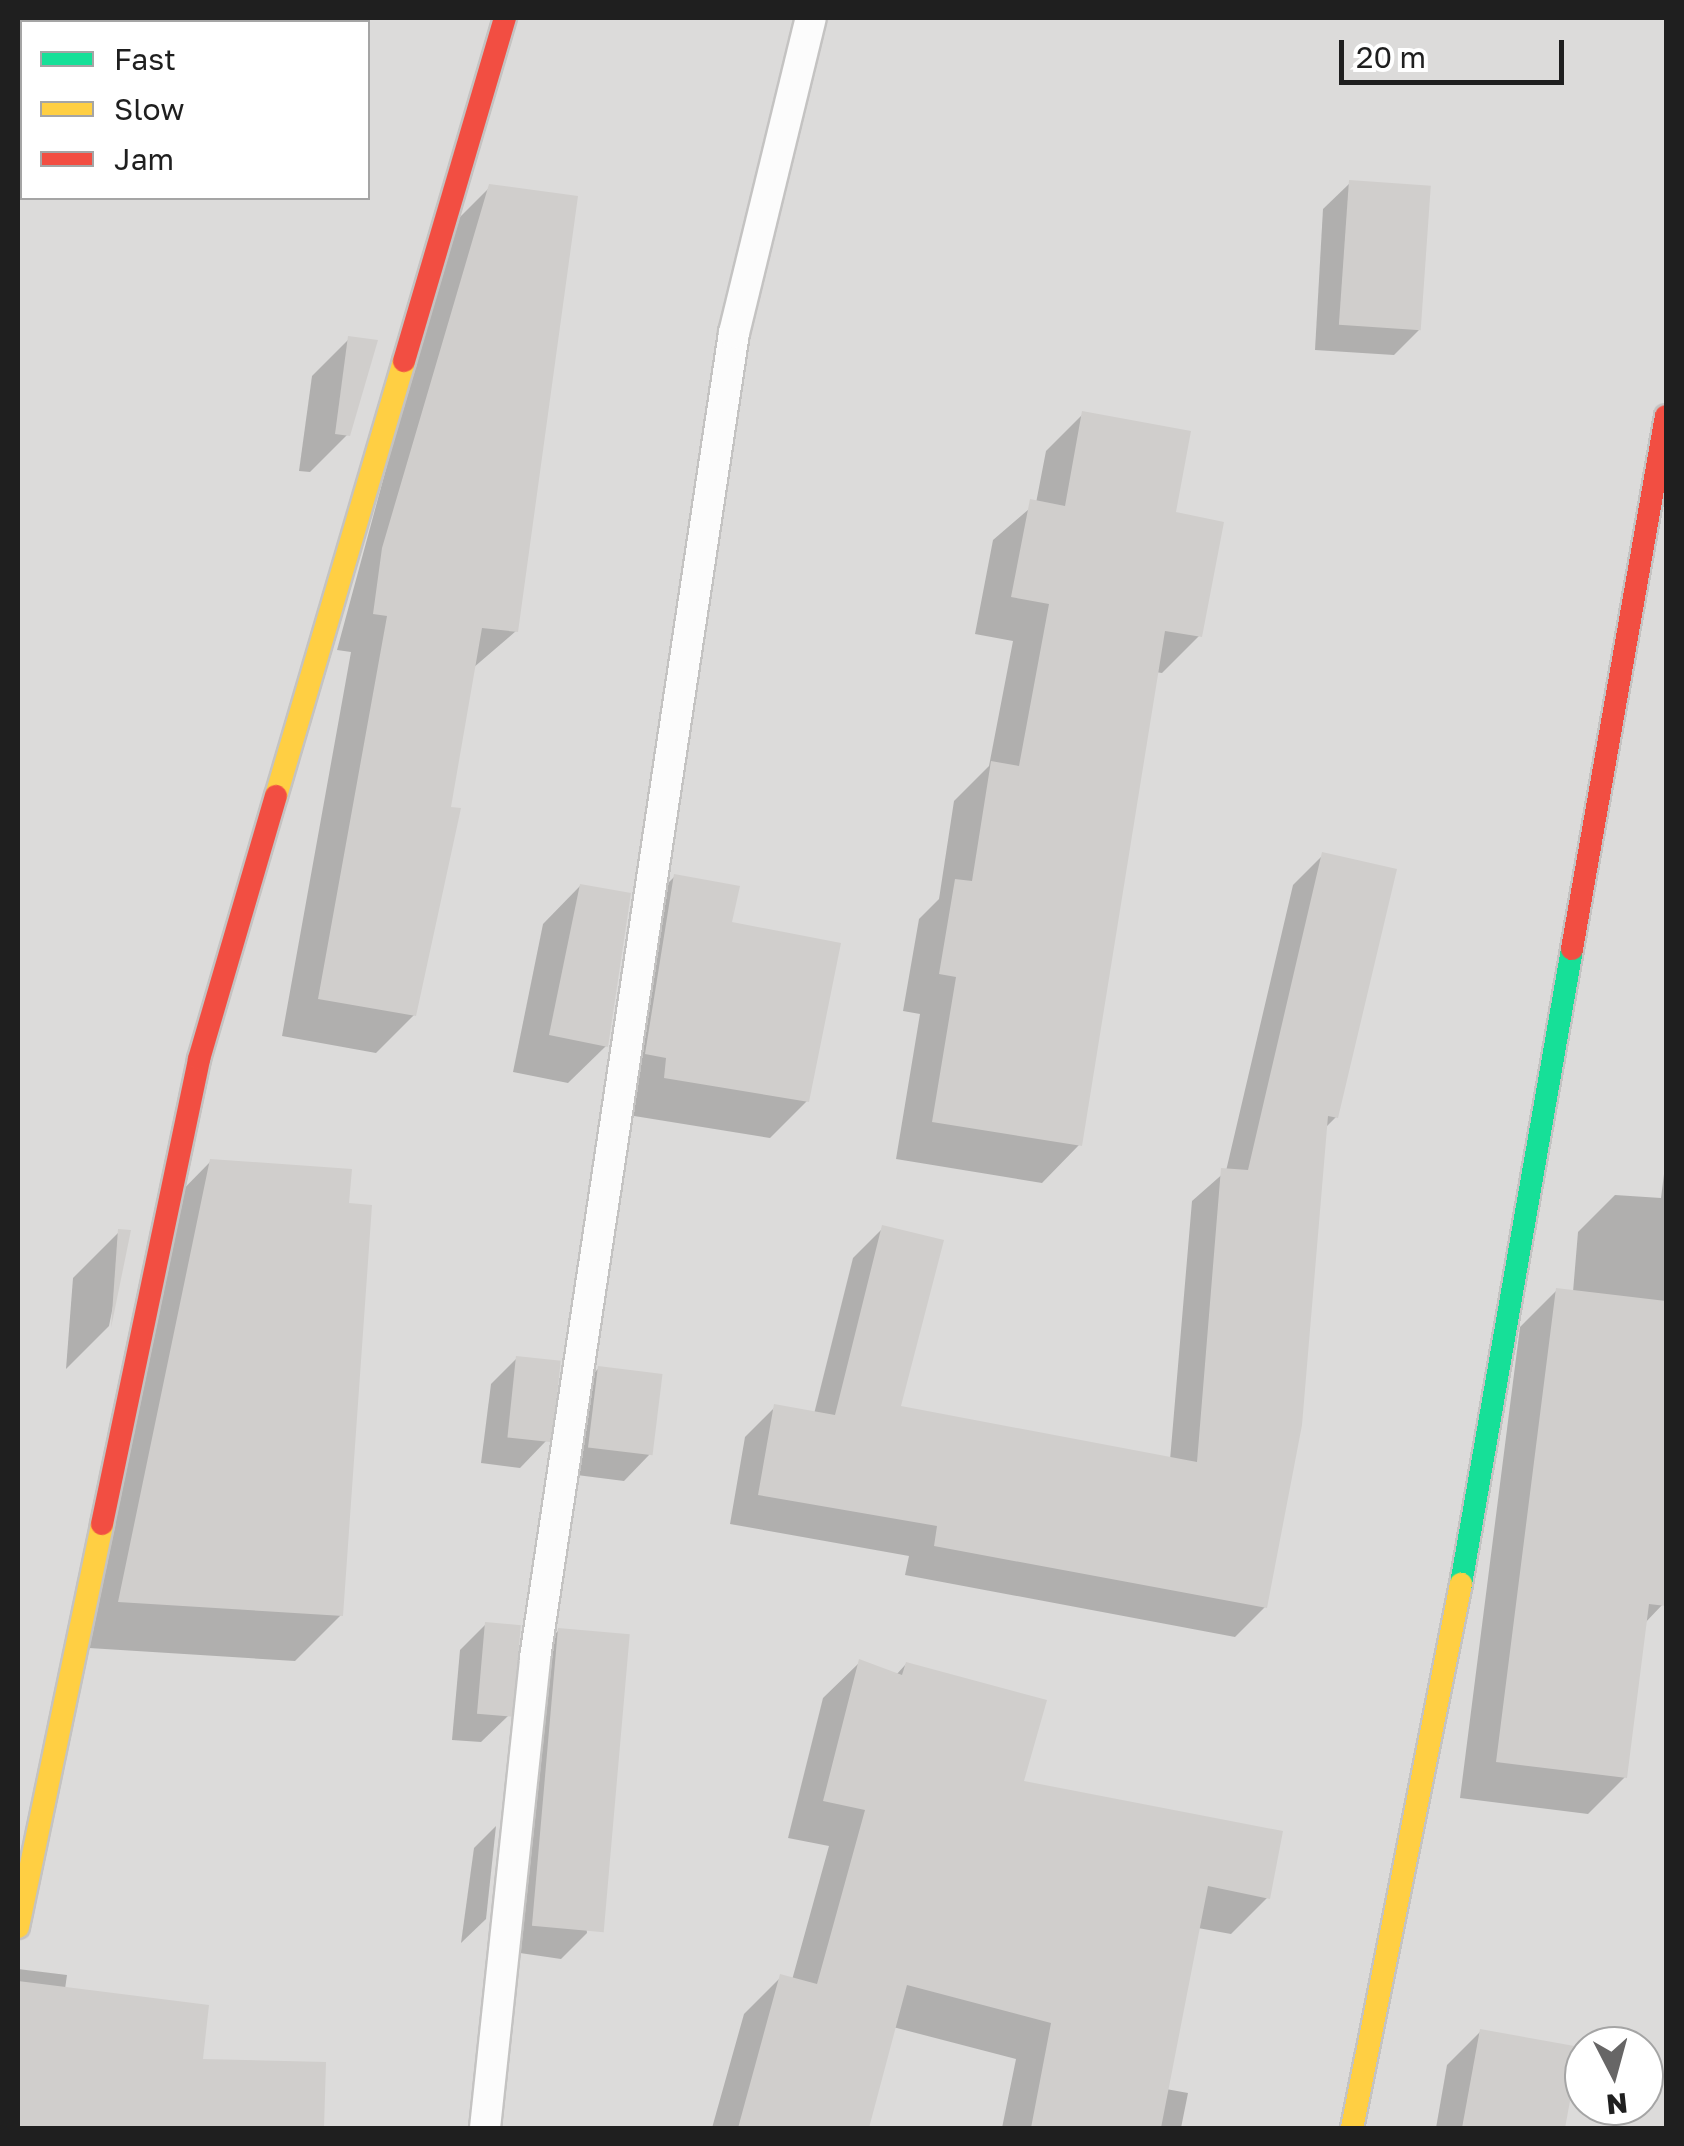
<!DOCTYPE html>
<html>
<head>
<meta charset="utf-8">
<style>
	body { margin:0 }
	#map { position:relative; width:1684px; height:2146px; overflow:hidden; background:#edebe9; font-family:"Golos Text",sans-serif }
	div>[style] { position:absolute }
	.residential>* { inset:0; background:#dcdbda }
	.shadow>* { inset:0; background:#0003 }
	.building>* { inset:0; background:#d0cecc; transform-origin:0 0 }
	.roads { filter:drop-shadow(2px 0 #c4c3c2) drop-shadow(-2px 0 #c4c3c2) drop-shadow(0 2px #c4c3c2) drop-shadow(0 -2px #c4c3c2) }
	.lane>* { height:30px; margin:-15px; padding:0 15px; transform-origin:15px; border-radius:15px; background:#fcfcfc }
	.fast>* { height:22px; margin:-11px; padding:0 11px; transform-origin:11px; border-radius:11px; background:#16e098 }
	.slow>* { height:22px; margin:-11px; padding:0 11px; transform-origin:11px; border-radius:11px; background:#ffcf43 }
	.jam>* { height:22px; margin:-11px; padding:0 11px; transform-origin:11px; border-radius:11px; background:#f24e42 }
	span { translate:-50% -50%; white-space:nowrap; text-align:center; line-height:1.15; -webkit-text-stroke:10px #fff; paint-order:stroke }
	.frame { position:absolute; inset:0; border:20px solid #1f1f1f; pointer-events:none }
	.legend { position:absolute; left:20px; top:20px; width:350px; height:180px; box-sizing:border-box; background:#fff; border:2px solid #a5a5a5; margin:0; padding:12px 18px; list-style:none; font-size:30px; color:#1f1f1f }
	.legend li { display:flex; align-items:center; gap:20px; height:50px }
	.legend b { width:50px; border:2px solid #a5a5a5 }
	.north { position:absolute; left:1564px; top:2026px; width:100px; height:100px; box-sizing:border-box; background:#fff; border:2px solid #a5a5a5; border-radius:50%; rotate:174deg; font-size:28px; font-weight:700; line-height:40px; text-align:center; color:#1f1f1f }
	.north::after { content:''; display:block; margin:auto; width:35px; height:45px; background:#676666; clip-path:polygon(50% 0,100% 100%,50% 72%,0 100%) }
	.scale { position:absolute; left:1339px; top:40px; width:225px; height:45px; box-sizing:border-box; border:5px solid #1f1f1f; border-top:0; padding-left:12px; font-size:30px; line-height:35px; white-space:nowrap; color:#1f1f1f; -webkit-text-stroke:8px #fff; paint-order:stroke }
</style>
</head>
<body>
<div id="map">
	<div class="residential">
		<div style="clip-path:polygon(evenodd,18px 18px,1666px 18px,1666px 2128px,18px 2128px,18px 18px,22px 22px,368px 22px,368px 198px,22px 198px,22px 22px,18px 18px,1584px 2046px,1644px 2046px,1644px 2106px,1584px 2106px,1584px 2046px)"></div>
	</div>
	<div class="shadow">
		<div style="clip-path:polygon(18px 18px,123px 22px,22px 22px,18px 194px)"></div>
		<div style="clip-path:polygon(1350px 183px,1420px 329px,1394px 355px,1315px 350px,1323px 209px)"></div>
		<div style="clip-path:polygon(490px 187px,516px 631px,473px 668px,414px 1015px,376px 1053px,282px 1036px,351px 652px,337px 650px,452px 225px)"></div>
		<div style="clip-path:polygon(349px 339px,347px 435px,310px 472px,299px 471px,312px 376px)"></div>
		<div style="clip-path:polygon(1083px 414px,1173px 514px,1199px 636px,1162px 673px,1155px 672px,1079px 1145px,1042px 1183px,896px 1159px,920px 1014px,903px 1011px,919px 919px,939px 899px,954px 801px,989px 766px,1013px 641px,975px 634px,993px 540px,1036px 503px,1046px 451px)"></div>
		<div style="clip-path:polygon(1323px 855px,1336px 1117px,1324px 1129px,1265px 1607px,1235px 1637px,905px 1575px,909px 1556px,730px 1524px,745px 1437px,775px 1407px,814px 1414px,853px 1258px,883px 1228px,898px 1408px,1170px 1460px,1192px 1201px,1226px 1171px,1293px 885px)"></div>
		<div style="clip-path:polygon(675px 876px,729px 924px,807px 1101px,770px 1138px,628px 1115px,638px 914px)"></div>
		<div style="clip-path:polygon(580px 886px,606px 1046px,568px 1083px,513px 1072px,543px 924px)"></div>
		<div style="clip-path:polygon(1666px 1158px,1666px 1578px,1663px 1604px,1644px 1624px,1625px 1777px,1588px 1814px,1460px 1798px,1520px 1327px,1557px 1290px,1573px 1292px,1578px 1232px,1615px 1195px,1661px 1198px)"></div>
		<div style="clip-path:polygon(211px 1161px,341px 1615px,295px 1661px,73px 1647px,165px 1208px)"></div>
		<div style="clip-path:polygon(119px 1232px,128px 1232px,109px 1326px,66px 1369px,73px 1278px)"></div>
		<div style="clip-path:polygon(517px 1358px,546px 1441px,520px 1468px,481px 1463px,491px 1384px)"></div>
		<div style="clip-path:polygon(599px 1368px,650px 1454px,624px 1481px,561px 1473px,572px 1395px)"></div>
		<div style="clip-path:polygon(486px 1624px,508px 1716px,481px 1742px,452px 1740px,460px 1650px)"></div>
		<div style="clip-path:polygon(559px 1630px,587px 1933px,561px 1959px,500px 1950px,533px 1657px)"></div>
		<div style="clip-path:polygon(860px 1662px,896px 1675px,906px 1664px,1021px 1783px,1268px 1897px,1231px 1934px,1198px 1928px,1166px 2089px,1188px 2093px,1181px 2128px,1002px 2128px,1016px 2059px,893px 2027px,866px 2128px,712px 2128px,744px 2014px,781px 1977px,792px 1980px,829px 1846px,788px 1838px,823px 1698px)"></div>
		<div style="clip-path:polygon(496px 1826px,486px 1919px,461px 1943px,474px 1848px)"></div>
		<div style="clip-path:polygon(18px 1969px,67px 1975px,65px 1989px,200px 2061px,324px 2064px,321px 2128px,18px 2128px)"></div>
		<div style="clip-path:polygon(1481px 2031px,1577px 2049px,1563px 2128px,1436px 2128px,1447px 2065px)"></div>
	</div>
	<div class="building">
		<div style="left:1349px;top:180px;width:82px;height:145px;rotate:4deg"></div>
		<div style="clip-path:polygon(489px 184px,578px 196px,518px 632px,482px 628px,451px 807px,461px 808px,416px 1016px,318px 999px,387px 616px,373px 614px,382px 548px)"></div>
		<div style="clip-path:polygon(348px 336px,378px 340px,350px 436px,335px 434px)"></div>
		<div style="clip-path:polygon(1082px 411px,1191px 431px,1176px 512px,1224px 522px,1202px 637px,1165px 631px,1082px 1146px,932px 1122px,956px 977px,939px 974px,955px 879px,972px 881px,991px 761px,1019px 766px,1049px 604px,1011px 597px,1030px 499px,1065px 506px)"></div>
		<div style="clip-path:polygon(1322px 852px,1397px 869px,1338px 1118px,1328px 1116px,1302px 1425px,1267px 1608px,934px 1546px,937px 1526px,758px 1495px,774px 1404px,835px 1415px,882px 1225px,944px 1240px,901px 1406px,1197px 1462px,1221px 1168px,1248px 1170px)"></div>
		<div style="clip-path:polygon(674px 874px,740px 886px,732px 922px,841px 943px,809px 1102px,664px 1078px,666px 1058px,645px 1054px)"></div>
		<div style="clip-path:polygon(580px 884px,631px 893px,608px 1047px,549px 1035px)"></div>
		<div style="clip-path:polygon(210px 1159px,352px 1169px,349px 1203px,372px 1205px,343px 1616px,118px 1602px)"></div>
		<div style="clip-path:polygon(118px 1229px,131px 1230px,111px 1328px)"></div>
		<div style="clip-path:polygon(1556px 1288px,1666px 1301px,1666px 1606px,1649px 1604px,1627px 1778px,1496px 1762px)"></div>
		<div style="left:516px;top:1356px;width:45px;height:82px;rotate:6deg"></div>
		<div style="left:598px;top:1366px;width:65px;height:82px;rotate:7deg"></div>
		<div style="left:485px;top:1622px;width:36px;height:92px;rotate:5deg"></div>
		<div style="left:558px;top:1628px;width:72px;height:299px;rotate:5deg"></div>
		<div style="clip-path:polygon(859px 1659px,902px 1675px,906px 1662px,1047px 1700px,1024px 1781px,1283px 1831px,1270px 1899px,1208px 1886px,1161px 2128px,1031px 2128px,1051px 2023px,907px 1985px,869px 2128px,738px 2128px,780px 1974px,817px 1984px,865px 1810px,823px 1801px)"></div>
		<div style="clip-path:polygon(18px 1981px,209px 2005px,203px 2059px,326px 2062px,324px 2128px,18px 2128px)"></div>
		<div style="clip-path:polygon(1480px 2029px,1580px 2047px,1565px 2128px,1462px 2128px)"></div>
	</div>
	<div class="roads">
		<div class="lane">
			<div style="left:485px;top:2128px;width:473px;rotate:-83.9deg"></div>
			<div style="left:535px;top:1658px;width:1340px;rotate:-81.46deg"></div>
			<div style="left:734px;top:333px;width:324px;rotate:-76.3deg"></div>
		</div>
		<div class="fast">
			<div style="left:1461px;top:1584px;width:645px;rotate:-80.08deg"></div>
		</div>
		<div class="slow">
			<div style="left:276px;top:796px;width:453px;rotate:-73.6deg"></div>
			<div style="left:18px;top:1927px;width:412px;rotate:-78.2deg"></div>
			<div style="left:1352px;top:2128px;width:555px;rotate:-78.67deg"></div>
		</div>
		<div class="jam">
			<div style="left:404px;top:361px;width:358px;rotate:-73.6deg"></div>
			<div style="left:1572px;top:949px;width:541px;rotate:-80deg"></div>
			<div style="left:102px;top:1524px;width:475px;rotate:-78.2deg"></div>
			<div style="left:199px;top:1059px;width:274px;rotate:-73.7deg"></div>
		</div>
	</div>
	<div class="frame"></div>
	<ul class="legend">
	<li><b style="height:12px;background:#16e098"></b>Fast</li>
	<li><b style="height:12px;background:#ffcf43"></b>Slow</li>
	<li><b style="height:12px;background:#f24e42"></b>Jam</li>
	</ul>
	<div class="north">N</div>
	<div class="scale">20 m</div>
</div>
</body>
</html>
